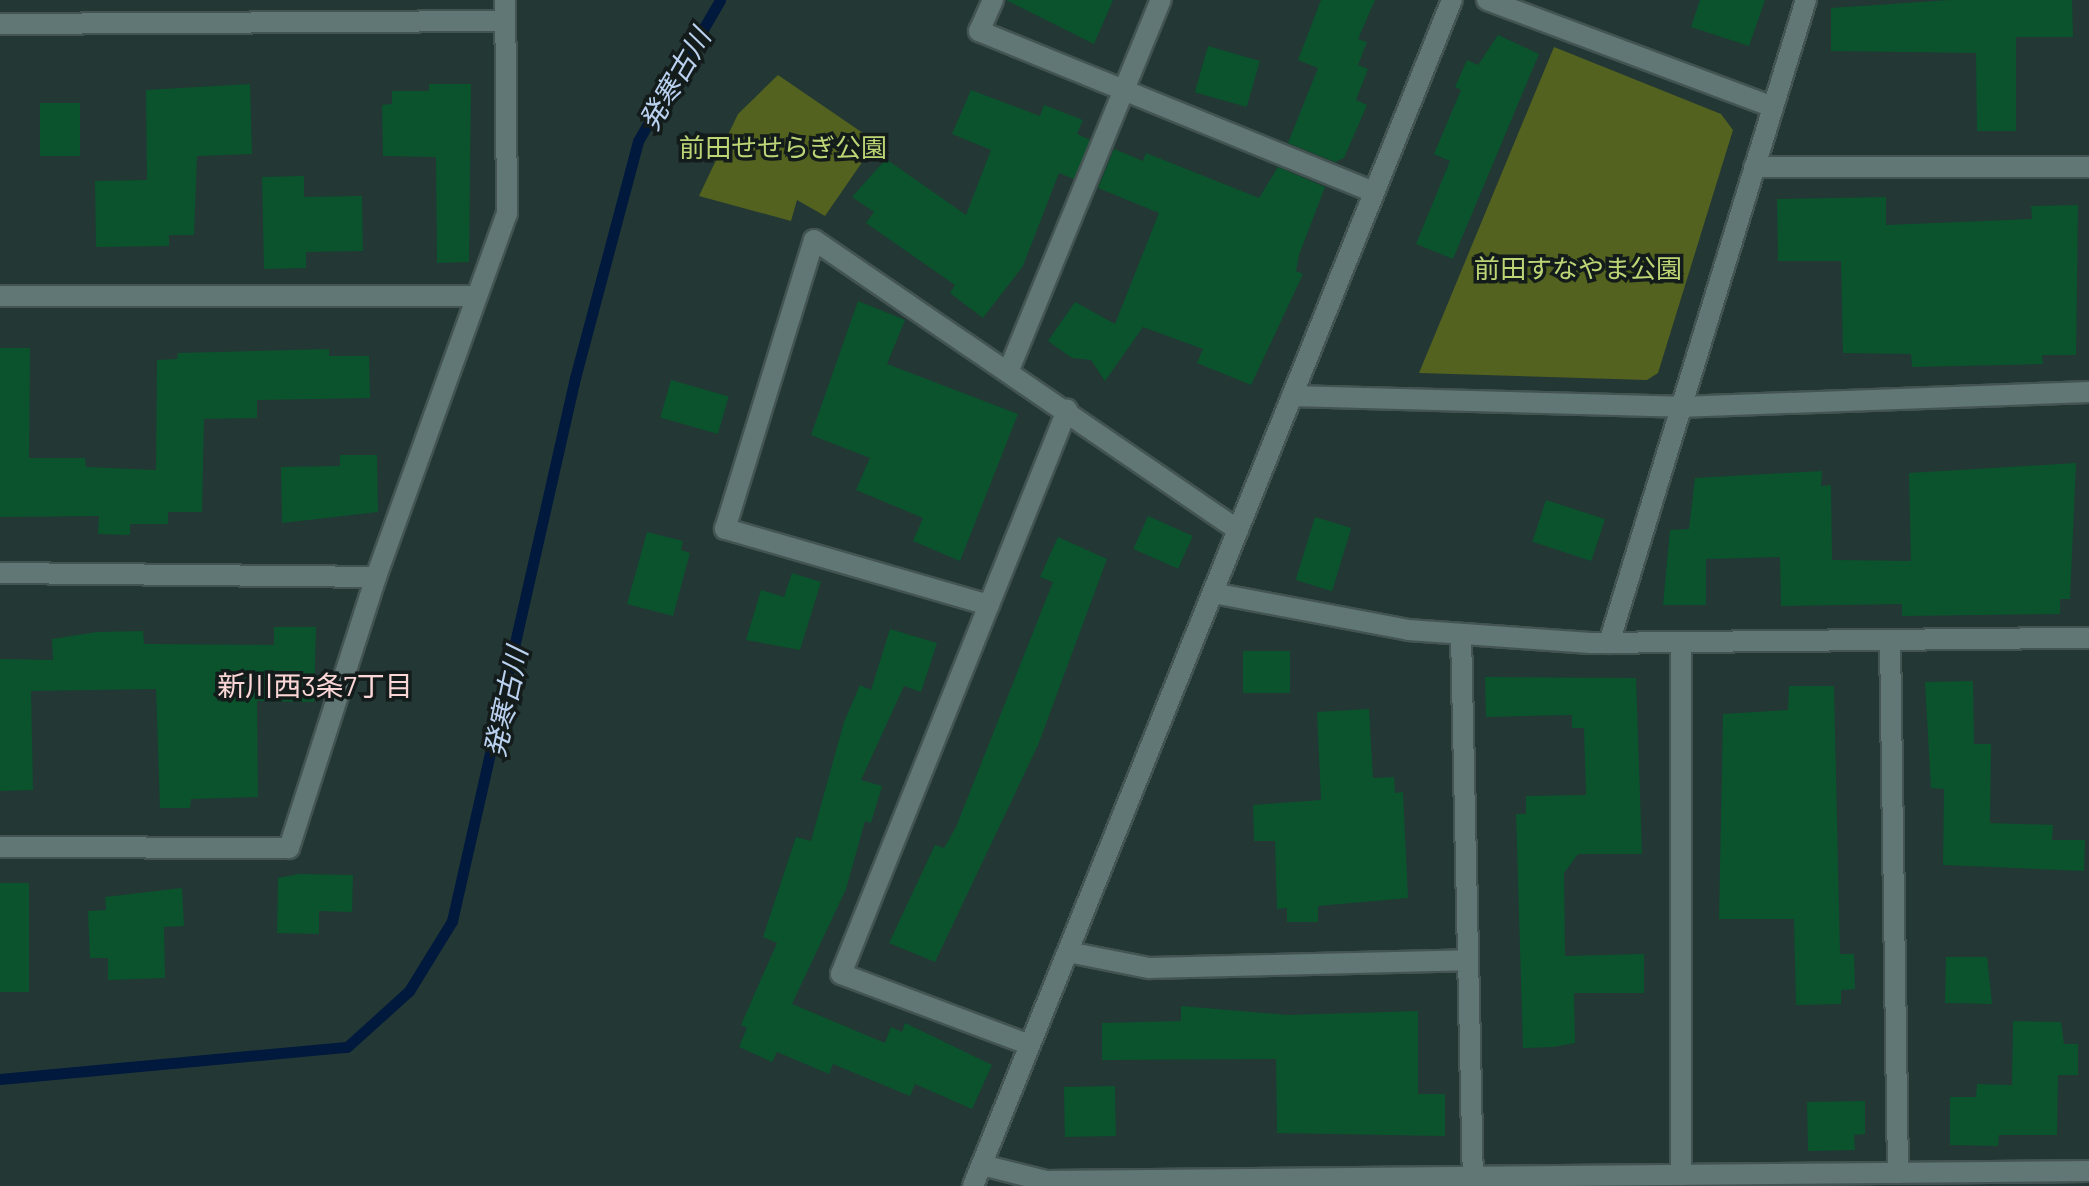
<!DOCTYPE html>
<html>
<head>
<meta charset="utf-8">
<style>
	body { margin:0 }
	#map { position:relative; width:2089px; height:1186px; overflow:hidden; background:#233735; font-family:Barlow,"Noto Sans JP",sans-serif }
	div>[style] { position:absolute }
	.green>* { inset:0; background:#54621f }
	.stream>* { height:11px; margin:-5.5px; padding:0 5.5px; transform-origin:5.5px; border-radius:5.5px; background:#01193c }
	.building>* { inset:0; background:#0a532d; transform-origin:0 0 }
	.roads { filter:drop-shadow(2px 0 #435452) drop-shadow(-2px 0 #435452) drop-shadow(0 2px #435452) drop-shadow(0 -2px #435452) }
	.minor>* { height:20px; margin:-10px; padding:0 10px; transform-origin:10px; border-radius:10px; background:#617775 }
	span { translate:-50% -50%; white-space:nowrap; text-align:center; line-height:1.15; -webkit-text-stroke:7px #131c1b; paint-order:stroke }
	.park-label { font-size:26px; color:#bed576 }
	.water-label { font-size:28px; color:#bbd1f0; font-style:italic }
	.neighbourhood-label { font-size:28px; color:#fad6d6 }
</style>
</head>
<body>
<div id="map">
	<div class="green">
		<div style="clip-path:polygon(1554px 47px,1721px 114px,1733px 130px,1658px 373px,1647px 380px,1419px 373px)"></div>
		<div style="clip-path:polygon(778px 75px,876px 142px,825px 216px,797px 200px,791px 221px,699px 196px,738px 114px)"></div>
	</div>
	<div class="stream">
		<div style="left:0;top:1079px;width:348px;rotate:-5.3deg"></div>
		<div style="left:347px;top:1047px;width:84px;rotate:-42.1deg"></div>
		<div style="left:409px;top:991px;width:82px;rotate:-58.4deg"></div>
		<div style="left:452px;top:921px;width:557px;rotate:-77.24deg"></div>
		<div style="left:575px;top:378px;width:245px;rotate:-75.1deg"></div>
		<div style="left:638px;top:141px;width:163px;rotate:-59.8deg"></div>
	</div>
	<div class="building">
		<div style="clip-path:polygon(1006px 0,1113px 0,1094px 44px)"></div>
		<div style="clip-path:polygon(1321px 0,1375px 0,1358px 39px,1367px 42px,1358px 65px,1368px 69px,1356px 100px,1367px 105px,1344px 158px,1335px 162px,1288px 143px,1318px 68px,1298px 60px)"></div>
		<div style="clip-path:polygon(1700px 0,1765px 0,1749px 46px,1691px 27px)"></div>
		<div style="clip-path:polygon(1950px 0,2072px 0,2073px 37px,2016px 37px,2016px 131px,1977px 131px,1976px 53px,1831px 51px,1831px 8px)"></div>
		<div style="clip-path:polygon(1498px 35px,1539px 54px,1453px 259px,1416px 244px,1450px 161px,1434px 154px,1461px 90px,1455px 87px,1467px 60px,1478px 65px)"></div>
		<div style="left:1208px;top:46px;width:54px;height:48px;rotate:16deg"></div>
		<div style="clip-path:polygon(250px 84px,252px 154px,197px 156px,194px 235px,169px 235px,169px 246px,96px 247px,95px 181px,147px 180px,146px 90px)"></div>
		<div style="clip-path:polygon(429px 84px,471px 84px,469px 262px,437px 263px,436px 157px,383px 156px,382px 105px,392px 104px,392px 91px,429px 91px)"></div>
		<div style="clip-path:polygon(971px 90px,1040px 116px,1044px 105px,1083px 120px,1077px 134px,1090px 140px,1074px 179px,1059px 173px,1023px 266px,983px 318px,950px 293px,955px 285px,866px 223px,874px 212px,852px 197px,886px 159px,966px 215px,991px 150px,952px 134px)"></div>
		<div style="left:40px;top:103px;width:40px;height:53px"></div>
		<div style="clip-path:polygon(1114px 149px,1143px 161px,1146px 153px,1259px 198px,1278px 167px,1325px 187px,1299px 255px,1296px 271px,1303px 274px,1251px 385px,1197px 363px,1203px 349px,1143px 327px,1105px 381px,1091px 360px,1072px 358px,1048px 341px,1075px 302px,1115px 324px,1159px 213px,1098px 188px)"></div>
		<div style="clip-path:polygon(304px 176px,304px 197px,362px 196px,363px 251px,306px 252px,306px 268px,264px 269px,262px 177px)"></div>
		<div style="clip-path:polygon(1886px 197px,1886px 225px,2032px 219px,2031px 206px,2078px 205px,2076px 355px,2042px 355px,2043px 364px,1912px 367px,1911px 354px,1843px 353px,1841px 261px,1778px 261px,1777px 199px)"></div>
		<div style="clip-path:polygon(858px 301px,905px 320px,887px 364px,1018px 414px,960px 561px,913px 541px,923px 518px,856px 490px,870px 458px,811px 435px)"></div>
		<div style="clip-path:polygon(0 348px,30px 348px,29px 458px,85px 458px,86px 467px,156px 470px,157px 360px,177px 359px,178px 353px,329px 349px,329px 356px,369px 356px,370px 398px,257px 400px,257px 418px,204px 419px,202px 512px,168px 512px,168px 524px,130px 524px,130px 535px,98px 534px,99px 516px,0 517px)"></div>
		<div style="left:671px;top:380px;width:60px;height:39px;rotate:16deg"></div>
		<div style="clip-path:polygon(340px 455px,377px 455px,378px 512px,282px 523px,281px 467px,340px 466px)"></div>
		<div style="clip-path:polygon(2076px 463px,2070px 599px,2060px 599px,2060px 614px,1902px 616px,1902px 604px,1781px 606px,1780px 557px,1706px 559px,1706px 605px,1663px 605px,1670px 530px,1689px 529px,1695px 478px,1822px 471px,1821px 486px,1831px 485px,1832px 560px,1911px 561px,1909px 473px)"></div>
		<div style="left:1546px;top:500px;width:62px;height:44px;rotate:18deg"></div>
		<div style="left:1148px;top:516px;width:49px;height:36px;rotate:24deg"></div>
		<div style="left:1315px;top:517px;width:38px;height:66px;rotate:17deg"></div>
		<div style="clip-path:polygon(647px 532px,683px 541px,681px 550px,690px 553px,673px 616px,627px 604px)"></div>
		<div style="clip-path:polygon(1058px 537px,1107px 559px,1038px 745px,935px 962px,889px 943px,935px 845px,944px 848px,956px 827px,1053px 582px,1040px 577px)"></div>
		<div style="clip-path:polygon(792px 573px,821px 582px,800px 650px,746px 640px,761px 590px,784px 597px)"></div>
		<div style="clip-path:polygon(274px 627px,316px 627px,314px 702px,257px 701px,258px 797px,191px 799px,190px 808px,160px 808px,156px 689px,31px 691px,33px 790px,0 791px,0 659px,53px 660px,52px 639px,97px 632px,143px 631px,144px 644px,274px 645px)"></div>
		<div style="clip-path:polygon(890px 629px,937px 643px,921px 692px,904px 686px,861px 780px,882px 786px,871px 823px,865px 821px,846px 889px,792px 1004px,885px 1043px,891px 1027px,902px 1032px,905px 1023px,992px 1065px,972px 1109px,915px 1084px,910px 1096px,833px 1064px,829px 1074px,777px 1052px,772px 1062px,739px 1047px,747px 1028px,741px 1025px,777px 943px,763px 937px,796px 837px,811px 841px,844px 722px,860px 685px,871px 690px)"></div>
		<div style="left:1243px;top:651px;width:47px;height:42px"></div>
		<div style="clip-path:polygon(1485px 677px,1636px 678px,1642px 854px,1578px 854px,1564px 873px,1565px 956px,1644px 954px,1644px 993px,1574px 993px,1575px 1043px,1553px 1047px,1523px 1048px,1516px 814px,1526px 814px,1526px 796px,1586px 795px,1584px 728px,1572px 728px,1572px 715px,1486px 717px)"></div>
		<div style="clip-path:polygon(1973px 681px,1974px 744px,1991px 744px,1990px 823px,2053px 825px,2052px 840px,2085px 840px,2084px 871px,1943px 865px,1944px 789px,1931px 788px,1925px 682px)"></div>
		<div style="clip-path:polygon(1789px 686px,1834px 686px,1840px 954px,1854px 954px,1855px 989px,1841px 990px,1841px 1004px,1796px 1005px,1794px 919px,1719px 919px,1723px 714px,1788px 710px)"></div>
		<div style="clip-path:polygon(1369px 709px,1373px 778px,1394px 777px,1395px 793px,1403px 792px,1408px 898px,1318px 906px,1318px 922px,1287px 922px,1287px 908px,1277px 909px,1275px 841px,1254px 841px,1253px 805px,1321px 800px,1317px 712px)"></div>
		<div style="clip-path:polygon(299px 874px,353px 875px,352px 912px,319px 911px,319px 934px,277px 933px,278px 878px)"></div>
		<div style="left:0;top:883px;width:29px;height:109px"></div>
		<div style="clip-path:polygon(182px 888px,184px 926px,164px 927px,165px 978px,108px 980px,108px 958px,90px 958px,88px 911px,106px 910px,105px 897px)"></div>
		<div style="clip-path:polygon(1946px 957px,1987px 957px,1992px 1004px,1945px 1003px)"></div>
		<div style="clip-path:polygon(1181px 1006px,1288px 1015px,1418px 1011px,1418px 1094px,1445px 1094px,1445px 1136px,1277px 1133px,1276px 1059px,1102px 1060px,1102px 1023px,1181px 1021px)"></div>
		<div style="clip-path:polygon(2013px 1021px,2061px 1022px,2064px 1044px,2078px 1044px,2078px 1075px,2058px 1075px,2057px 1135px,1999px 1135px,1998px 1146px,1950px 1145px,1950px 1097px,1976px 1097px,1977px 1084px,2012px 1085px)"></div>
		<div style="left:1115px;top:1086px;width:50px;height:51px;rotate:89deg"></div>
		<div style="clip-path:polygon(1865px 1101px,1865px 1134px,1854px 1135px,1855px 1150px,1808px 1151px,1807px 1102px)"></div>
	</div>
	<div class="roads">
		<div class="minor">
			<div style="left:993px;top:0;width:34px;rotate:114deg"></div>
			<div style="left:979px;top:31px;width:426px;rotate:22.2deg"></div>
			<div style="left:1487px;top:0;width:305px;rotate:20.5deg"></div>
			<div style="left:0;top:24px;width:504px;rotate:-0.34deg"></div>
			<div style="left:1754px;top:167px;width:335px"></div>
			<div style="left:0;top:296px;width:475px"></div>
			<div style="left:1009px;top:370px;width:400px;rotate:-67.7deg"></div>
			<div style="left:1292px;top:396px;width:387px;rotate:1.6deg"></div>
			<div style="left:1679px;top:407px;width:410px;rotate:-2.1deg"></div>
			<div style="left:0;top:573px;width:376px;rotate:0.6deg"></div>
			<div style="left:1213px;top:593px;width:198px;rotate:10.7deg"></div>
			<div style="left:1408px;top:630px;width:183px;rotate:4.1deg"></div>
			<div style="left:1591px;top:643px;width:498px;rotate:-0.6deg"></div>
			<div style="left:989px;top:605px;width:275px;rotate:-163.9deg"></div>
			<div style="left:725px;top:529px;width:302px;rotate:-72.9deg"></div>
			<div style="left:814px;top:240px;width:514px;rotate:34.37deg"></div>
			<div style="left:1461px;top:634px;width:552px;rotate:88.75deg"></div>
			<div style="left:1890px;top:640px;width:533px;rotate:89.14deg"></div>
			<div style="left:1681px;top:642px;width:533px;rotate:90deg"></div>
			<div style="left:1609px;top:643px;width:673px;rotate:-72.97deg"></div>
			<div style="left:0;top:847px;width:289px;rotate:0.2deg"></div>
			<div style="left:289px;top:848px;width:285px;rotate:-72.2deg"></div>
			<div style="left:376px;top:577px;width:386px;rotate:-70.2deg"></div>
			<div style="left:507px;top:214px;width:214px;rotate:-90.5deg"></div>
			<div style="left:1068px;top:952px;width:83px;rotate:11.2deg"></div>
			<div style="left:1149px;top:968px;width:319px;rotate:-1.4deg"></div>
			<div style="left:1030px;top:1045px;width:202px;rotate:-159.4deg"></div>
			<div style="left:841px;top:974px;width:608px;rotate:-68.16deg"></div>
			<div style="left:982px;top:1165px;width:66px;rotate:14deg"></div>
			<div style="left:1046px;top:1181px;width:1043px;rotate:-0.55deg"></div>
			<div style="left:973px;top:1186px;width:1279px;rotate:-68.01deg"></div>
		</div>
	</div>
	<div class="park-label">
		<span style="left:783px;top:147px">前田せせらぎ公園</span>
		<span style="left:1578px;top:268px">前田すなやま公園</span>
	</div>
	<div class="water-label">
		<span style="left:674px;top:79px;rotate:-60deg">発寒古川</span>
		<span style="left:505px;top:702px;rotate:-78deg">発寒古川</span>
	</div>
	<div class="neighbourhood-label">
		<span style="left:315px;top:685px">新川西3条7丁目</span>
	</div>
</div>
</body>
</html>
